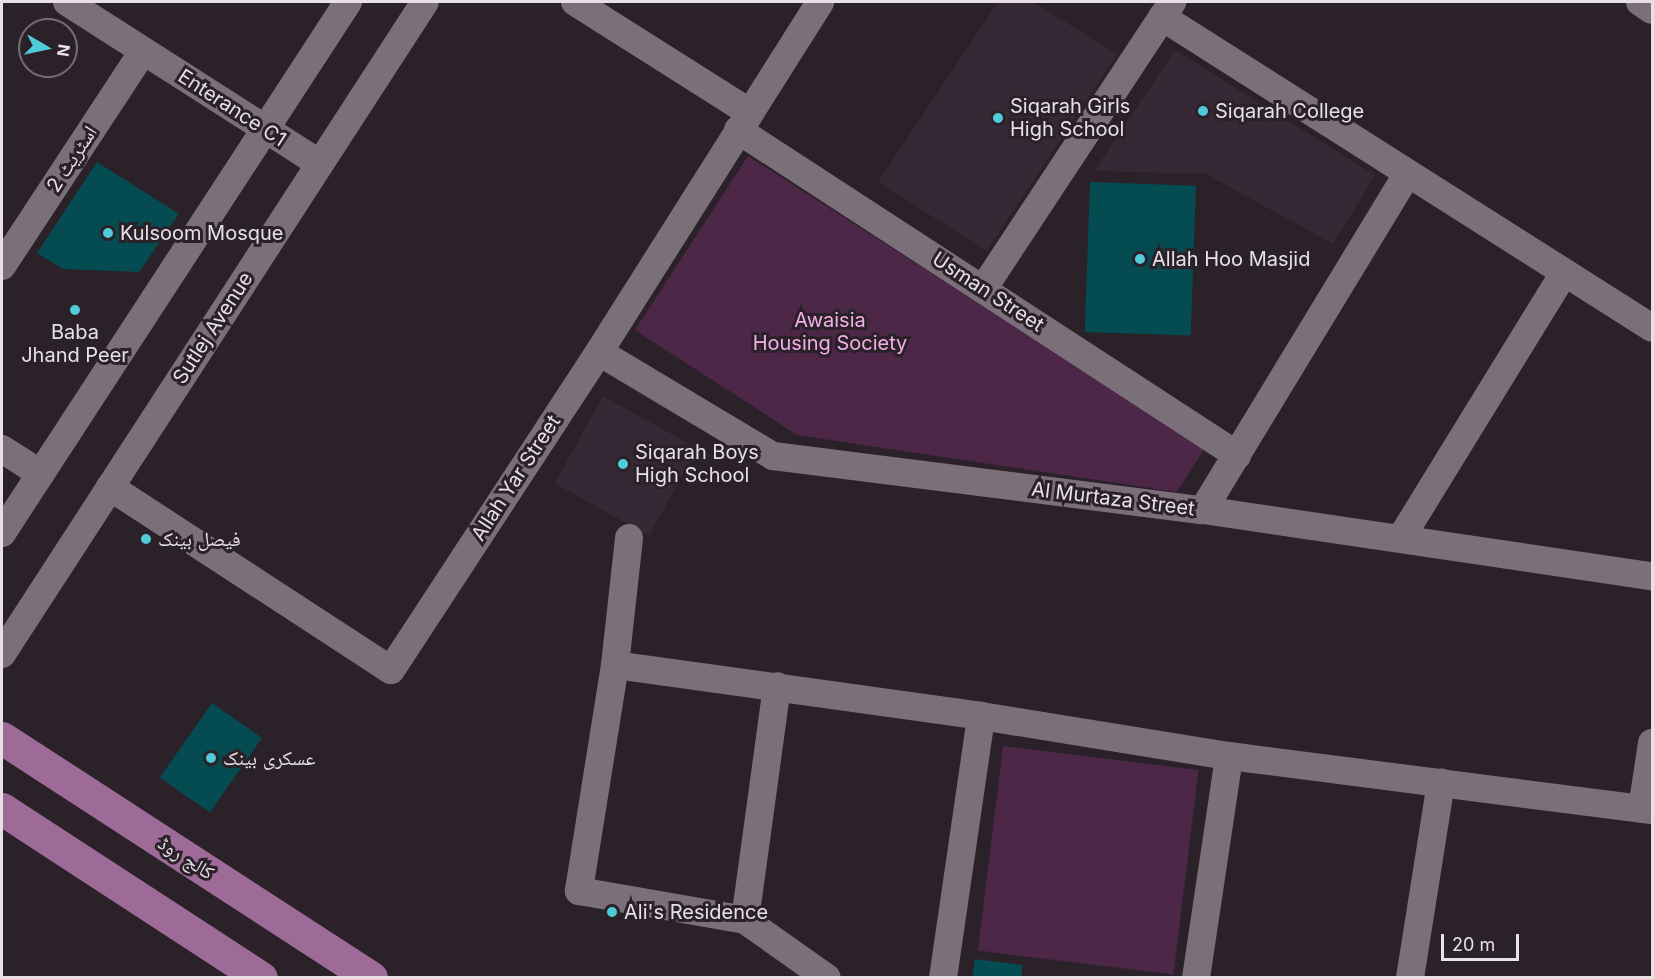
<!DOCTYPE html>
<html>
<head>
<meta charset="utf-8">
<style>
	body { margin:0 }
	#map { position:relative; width:1654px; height:979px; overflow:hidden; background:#2b2129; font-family:Inter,"Noto Naskh Arabic",sans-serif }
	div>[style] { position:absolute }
	.built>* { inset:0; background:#372835; transform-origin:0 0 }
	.green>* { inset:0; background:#4c2747; transform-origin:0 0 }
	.building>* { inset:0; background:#054c52; transform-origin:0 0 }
	.minor>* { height:28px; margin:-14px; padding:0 14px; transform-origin:14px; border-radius:14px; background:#7b6f79 }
	.major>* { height:33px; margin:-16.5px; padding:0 16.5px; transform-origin:16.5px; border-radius:16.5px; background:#9e6a97 }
	.dots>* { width:16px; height:16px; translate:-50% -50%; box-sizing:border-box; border:3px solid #2b2129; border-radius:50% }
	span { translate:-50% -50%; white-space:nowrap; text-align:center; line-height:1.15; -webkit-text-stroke:6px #2b2129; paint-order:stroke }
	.poi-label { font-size:20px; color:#e7e0e5 }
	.left { translate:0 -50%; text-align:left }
	.street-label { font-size:20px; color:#e7e0e5 }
	.park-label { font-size:20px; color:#f2aee7 }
	.frame { position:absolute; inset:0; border:3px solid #e7e0e5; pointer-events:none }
	.north { position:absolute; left:18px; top:18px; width:60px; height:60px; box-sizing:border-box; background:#2b2129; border:2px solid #766d74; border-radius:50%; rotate:99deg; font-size:16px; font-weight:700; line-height:24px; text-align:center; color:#e7e0e5 }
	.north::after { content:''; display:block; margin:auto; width:21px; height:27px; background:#52cbd8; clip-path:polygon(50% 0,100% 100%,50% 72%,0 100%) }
	.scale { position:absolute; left:1441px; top:934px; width:78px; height:27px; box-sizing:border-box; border:3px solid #e7e0e5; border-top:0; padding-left:8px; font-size:18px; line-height:21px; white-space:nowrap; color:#e7e0e5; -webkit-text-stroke:4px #2b2129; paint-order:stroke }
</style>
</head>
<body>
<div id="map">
	<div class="built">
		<div style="clip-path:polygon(998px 2px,1033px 2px,1117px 54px,987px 251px,878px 182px)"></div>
		<div style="clip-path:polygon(1175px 50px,1375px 175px,1333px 244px,1206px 174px,1094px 171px)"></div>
		<div style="left:603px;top:396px;width:108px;height:100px;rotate:29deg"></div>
	</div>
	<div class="green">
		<div style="clip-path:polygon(748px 156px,1205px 448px,1177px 492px,797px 435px,635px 330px)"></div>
		<div style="left:1003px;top:746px;width:197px;height:206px;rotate:7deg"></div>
	</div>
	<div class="building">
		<div style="clip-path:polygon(97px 162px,179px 214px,139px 272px,63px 269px,37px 253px)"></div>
		<div style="left:1090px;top:182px;width:106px;height:150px;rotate:2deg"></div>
		<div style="left:212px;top:703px;width:61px;height:91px;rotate:35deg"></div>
		<div style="clip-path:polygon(975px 959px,1023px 965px,1021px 978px,972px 978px)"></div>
	</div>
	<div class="minor">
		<div style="left:67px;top:2px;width:300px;rotate:32.6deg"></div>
		<div style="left:575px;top:2px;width:206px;rotate:32.3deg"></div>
		<div style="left:1640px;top:2px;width:14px;rotate:34deg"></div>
		<div style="left:1162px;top:17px;width:580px;rotate:32.4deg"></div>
		<div style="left:738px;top:130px;width:596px;rotate:33.08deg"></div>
		<div style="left:2px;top:266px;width:257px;rotate:-56.7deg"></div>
		<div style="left:983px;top:289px;width:344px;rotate:-56.6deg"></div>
		<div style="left:599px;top:352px;width:203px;rotate:30.9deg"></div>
		<div style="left:773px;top:456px;width:433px;rotate:7.2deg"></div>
		<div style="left:1203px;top:510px;width:454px;rotate:8.4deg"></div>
		<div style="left:2px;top:449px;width:46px;rotate:32.7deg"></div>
		<div style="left:110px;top:487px;width:335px;rotate:33.1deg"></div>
		<div style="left:391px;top:670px;width:380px;rotate:-56.8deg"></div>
		<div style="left:599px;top:352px;width:414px;rotate:-57.7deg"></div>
		<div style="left:1203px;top:510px;width:394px;rotate:-58.7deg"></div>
		<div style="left:2px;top:533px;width:634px;rotate:-56.91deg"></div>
		<div style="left:629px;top:538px;width:128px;rotate:96.3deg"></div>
		<div style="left:615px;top:665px;width:229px;rotate:99.1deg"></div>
		<div style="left:579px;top:891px;width:169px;rotate:9.9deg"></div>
		<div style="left:745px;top:920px;width:100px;rotate:35.3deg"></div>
		<div style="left:1401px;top:538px;width:311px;rotate:-58.4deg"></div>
		<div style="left:2px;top:654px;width:777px;rotate:-57.03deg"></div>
		<div style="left:615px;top:665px;width:370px;rotate:7.9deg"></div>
		<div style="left:981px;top:716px;width:251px;rotate:9.2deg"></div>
		<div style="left:1229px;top:756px;width:426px;rotate:7.3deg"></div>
		<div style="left:1642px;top:809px;width:67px;rotate:-81.4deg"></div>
		<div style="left:745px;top:920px;width:236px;rotate:-82.2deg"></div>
		<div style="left:943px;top:978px;width:265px;rotate:-81.7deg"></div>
		<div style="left:1196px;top:978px;width:224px;rotate:-81.5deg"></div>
		<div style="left:1410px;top:978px;width:198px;rotate:-81deg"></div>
	</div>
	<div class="major">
		<div style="left:2px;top:738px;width:440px;rotate:33deg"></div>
		<div style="left:2px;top:809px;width:309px;rotate:33.1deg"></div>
	</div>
	<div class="dots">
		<div style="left:1203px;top:111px;background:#52cbd8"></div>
		<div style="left:998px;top:118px;background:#52cbd8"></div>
		<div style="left:108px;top:233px;background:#52cbd8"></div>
		<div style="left:1140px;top:259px;background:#52cbd8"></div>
		<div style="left:75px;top:310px;background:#52cbd8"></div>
		<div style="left:623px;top:464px;background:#52cbd8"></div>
		<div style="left:146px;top:539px;background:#52cbd8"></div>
		<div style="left:211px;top:758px;background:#52cbd8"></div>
		<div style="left:612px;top:912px;background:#52cbd8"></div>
	</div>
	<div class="poi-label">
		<span class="left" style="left:1010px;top:118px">Siqarah Girls<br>High School</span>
		<span class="left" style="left:1215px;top:111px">Siqarah College</span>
		<span class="left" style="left:120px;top:233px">Kulsoom Mosque</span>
		<span class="left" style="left:1152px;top:259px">Allah Hoo Masjid</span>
		<span style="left:75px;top:344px">Baba<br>Jhand Peer</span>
		<span class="left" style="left:635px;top:464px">Siqarah Boys<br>High School</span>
		<span class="left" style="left:158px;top:539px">فیصل بینک</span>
		<span class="left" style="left:223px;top:758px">عسکری بینک</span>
		<span class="left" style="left:624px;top:912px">Ali's Residence</span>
	</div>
	<div class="street-label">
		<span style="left:232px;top:108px;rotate:33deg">Enterance C1</span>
		<span style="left:72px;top:159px;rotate:-57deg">اسٹریٹ 2</span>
		<span style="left:988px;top:292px;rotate:33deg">Usman Street</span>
		<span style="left:213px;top:328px;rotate:-57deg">Sutlej Avenue</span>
		<span style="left:516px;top:478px;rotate:-57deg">Allah Yar Street</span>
		<span style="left:1113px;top:499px;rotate:7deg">Al Murtaza Street</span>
		<span style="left:186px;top:858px;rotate:33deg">کالج روڈ</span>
	</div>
	<div class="park-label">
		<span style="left:830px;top:332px">Awaisia<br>Housing Society</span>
	</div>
	<div class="frame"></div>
	<div class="north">N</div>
	<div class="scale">20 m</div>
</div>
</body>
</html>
